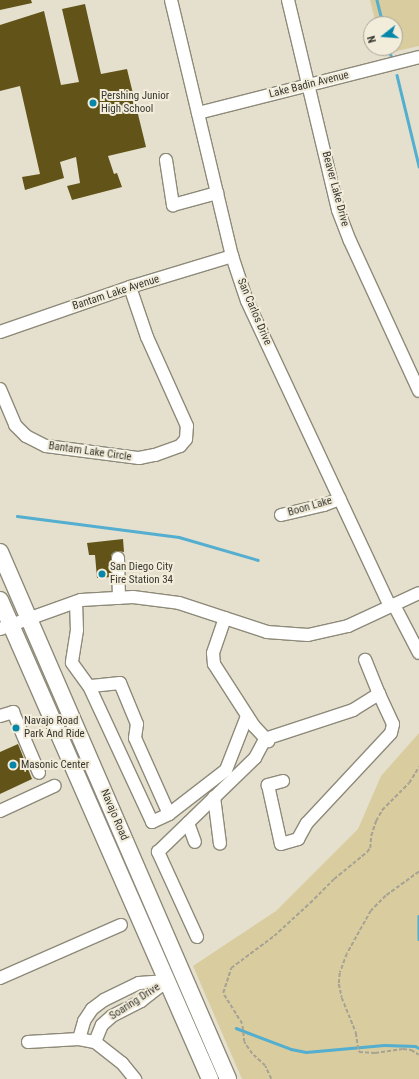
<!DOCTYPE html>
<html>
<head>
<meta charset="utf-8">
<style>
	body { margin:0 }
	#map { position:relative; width:419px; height:1079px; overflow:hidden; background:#e5e0ce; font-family:"Roboto Condensed",sans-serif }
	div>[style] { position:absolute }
	.green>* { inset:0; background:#d9cc9e }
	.stream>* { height:2.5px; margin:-1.25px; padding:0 1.25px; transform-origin:1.25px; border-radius:1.25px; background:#53aecf }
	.building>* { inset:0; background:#625418 }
	.path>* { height:1.5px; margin-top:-0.75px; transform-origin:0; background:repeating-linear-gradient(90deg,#a6a294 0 4px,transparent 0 6px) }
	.roads { filter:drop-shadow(1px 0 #8e8a79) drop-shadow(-1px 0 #8e8a79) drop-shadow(0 1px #8e8a79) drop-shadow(0 -1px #8e8a79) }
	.minor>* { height:12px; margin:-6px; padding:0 6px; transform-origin:6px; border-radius:6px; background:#fff }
	.major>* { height:16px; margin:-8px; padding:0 8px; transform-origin:8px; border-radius:8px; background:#fff }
	.dots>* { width:11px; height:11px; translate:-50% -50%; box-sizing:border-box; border:2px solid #f2eddb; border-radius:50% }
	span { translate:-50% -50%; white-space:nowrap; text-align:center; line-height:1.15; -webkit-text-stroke:4px #f2eddb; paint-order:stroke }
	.street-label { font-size:11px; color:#38362f }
	.poi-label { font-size:11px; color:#38362f }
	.left { translate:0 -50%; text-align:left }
	.north { position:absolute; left:363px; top:16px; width:40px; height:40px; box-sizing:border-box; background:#f2eddb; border:1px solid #a8a496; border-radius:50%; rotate:253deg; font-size:11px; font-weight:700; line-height:16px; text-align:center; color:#38362f }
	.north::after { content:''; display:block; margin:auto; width:14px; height:18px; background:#0686a9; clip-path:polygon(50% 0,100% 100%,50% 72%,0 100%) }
</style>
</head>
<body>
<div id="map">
	<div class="green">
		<div style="clip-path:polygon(370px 0,419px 0,419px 46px,384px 54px,382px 48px,395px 48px,395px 24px,376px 24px)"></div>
		<div style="clip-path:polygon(419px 733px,419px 1079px,242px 1079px,193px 966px,276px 911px,358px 829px,381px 776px)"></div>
	</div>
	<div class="stream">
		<div style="left:377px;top:0;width:25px;rotate:76deg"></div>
		<div style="left:389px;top:48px;width:11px;rotate:75deg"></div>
		<div style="left:397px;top:75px;width:94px;rotate:76.4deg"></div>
		<div style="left:17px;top:516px;width:163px;rotate:7.4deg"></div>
		<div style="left:179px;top:537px;width:82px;rotate:16.2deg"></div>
		<div style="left:419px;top:916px;width:23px;rotate:90deg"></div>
		<div style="left:236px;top:1028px;width:59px;rotate:20.9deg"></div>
		<div style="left:291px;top:1049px;width:15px;rotate:11deg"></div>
		<div style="left:306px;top:1052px;width:78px;rotate:-5.1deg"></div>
		<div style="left:384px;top:1045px;width:31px;rotate:2deg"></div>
		<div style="left:415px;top:1046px;width:4px;rotate:27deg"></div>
	</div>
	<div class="building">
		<div style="clip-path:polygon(0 0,31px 0,32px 3px,0 10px)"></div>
		<div style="clip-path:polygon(85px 4px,101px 74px,127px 69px,146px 147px,108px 156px,114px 174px,117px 173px,122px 187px,72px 200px,67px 186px,80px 183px,76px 157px,60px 162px,64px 178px,25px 190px,22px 177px,40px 174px,20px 86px,0 91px,0 25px,44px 11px,61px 85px,79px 82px,62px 9px)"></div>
		<div style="clip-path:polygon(123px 539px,124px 552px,117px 551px,111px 555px,111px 577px,97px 578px,95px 555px,89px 555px,87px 543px)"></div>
		<div style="clip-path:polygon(18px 744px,32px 779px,0 794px,0 752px)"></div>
	</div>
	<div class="path">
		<div style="left:419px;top:872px;width:41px;rotate:144deg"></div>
		<div style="left:386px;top:896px;width:21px;rotate:135deg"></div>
		<div style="left:371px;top:911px;width:49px;rotate:119.2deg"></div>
		<div style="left:347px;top:954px;width:20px;rotate:110deg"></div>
		<div style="left:340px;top:973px;width:11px;rotate:95deg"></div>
		<div style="left:339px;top:984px;width:14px;rotate:78deg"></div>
		<div style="left:342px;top:998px;width:38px;rotate:68deg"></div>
		<div style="left:356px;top:1033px;width:19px;rotate:81deg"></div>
		<div style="left:359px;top:1052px;width:16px;rotate:4deg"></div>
		<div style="left:375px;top:1053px;width:28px;rotate:-8deg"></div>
		<div style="left:403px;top:1049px;width:8px;rotate:7deg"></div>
		<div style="left:411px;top:1050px;width:9px;rotate:32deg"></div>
		<div style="left:271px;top:1079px;width:14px;rotate:-115deg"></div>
		<div style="left:265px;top:1066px;width:18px;rotate:-137deg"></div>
		<div style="left:252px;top:1054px;width:14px;rotate:-124deg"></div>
		<div style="left:244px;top:1042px;width:18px;rotate:-96deg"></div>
		<div style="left:242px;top:1024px;width:36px;rotate:-122deg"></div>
		<div style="left:223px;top:993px;width:26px;rotate:-72deg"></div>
		<div style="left:231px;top:968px;width:54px;rotate:-36.7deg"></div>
		<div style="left:274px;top:936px;width:49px;rotate:-42.5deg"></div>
		<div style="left:310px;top:903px;width:34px;rotate:-45deg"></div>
		<div style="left:334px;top:879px;width:43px;rotate:-39.3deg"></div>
		<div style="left:367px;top:852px;width:5px;rotate:-53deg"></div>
		<div style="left:370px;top:848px;width:12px;rotate:-85deg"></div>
		<div style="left:371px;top:836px;width:16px;rotate:-72deg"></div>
		<div style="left:376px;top:821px;width:13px;rotate:-61deg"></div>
		<div style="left:382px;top:810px;width:38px;rotate:-45deg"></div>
		<div style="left:409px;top:783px;width:19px;rotate:-58deg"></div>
	</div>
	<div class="roads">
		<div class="minor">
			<div style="left:171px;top:0;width:263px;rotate:76.6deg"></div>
			<div style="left:232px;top:256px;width:47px;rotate:71.6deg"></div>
			<div style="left:247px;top:301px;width:337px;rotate:64.9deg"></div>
			<div style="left:288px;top:0;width:216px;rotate:76.6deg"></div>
			<div style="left:338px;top:210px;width:33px;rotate:69deg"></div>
			<div style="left:350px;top:241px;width:165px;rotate:65.3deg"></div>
			<div style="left:198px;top:113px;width:228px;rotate:-14.2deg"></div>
			<div style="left:166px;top:160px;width:46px;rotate:81.2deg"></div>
			<div style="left:173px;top:205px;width:46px;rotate:-15.3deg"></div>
			<div style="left:0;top:332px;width:138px;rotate:-19.1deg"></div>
			<div style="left:130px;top:287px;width:107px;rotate:-16.9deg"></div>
			<div style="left:0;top:389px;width:39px;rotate:67deg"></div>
			<div style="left:15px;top:425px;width:16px;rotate:45deg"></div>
			<div style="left:26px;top:436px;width:22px;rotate:27deg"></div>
			<div style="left:46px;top:446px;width:94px;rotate:7.4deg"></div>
			<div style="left:139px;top:458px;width:16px;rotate:-11deg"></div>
			<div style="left:155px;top:455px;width:27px;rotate:-20deg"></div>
			<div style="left:180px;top:446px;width:9px;rotate:-49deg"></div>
			<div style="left:186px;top:439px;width:13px;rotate:-86deg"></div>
			<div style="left:187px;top:426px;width:98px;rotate:-114.2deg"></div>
			<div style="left:147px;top:337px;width:53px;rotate:-108.8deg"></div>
			<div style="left:281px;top:515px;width:44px;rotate:-13.1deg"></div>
			<div style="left:324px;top:505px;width:17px;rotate:-21deg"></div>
			<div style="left:118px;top:558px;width:40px;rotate:88.6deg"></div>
			<div style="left:76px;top:602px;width:28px;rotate:88deg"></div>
			<div style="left:77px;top:630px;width:33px;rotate:99deg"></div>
			<div style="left:72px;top:663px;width:29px;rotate:54deg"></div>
			<div style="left:89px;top:686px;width:150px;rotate:65.1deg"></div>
			<div style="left:152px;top:822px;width:19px;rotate:-25deg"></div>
			<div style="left:169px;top:814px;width:83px;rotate:-114.1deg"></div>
			<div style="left:135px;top:738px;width:14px;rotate:-82deg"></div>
			<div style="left:137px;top:724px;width:44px;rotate:-112.5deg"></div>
			<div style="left:120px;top:683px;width:31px;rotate:174deg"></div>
			<div style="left:394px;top:605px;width:54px;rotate:62.5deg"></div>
			<div style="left:225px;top:618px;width:37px;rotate:109deg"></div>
			<div style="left:213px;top:653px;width:11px;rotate:85deg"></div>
			<div style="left:214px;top:664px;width:74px;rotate:57.2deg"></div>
			<div style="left:254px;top:726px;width:21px;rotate:47deg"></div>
			<div style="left:0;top:629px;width:86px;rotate:-19.7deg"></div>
			<div style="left:81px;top:600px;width:52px;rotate:-3.3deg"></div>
			<div style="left:133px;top:597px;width:46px;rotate:7.4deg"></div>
			<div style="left:179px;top:603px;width:93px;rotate:18.2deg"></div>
			<div style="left:267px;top:632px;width:41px;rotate:4.2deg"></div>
			<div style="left:308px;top:635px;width:41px;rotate:-12.7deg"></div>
			<div style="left:348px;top:626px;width:78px;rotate:-24.9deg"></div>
			<div style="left:0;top:716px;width:14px;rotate:-17deg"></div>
			<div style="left:13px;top:712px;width:66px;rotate:66.9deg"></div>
			<div style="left:283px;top:781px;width:16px;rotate:165deg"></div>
			<div style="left:268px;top:785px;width:60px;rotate:77.6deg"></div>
			<div style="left:281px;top:844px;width:18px;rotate:-16deg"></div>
			<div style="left:298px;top:839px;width:18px;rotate:-61deg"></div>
			<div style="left:307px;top:823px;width:123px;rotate:-47deg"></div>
			<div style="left:391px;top:733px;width:9px;rotate:-77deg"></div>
			<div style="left:393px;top:724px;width:33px;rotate:-115deg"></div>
			<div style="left:214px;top:797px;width:47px;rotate:82.7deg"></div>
			<div style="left:0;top:811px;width:60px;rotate:-24.8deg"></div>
			<div style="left:169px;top:814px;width:72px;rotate:-37.7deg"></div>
			<div style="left:226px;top:770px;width:58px;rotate:-68.7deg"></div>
			<div style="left:188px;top:823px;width:20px;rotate:70deg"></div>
			<div style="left:197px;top:937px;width:94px;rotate:-114.6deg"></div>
			<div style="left:158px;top:852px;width:135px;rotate:-44.1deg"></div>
			<div style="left:255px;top:758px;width:21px;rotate:-62deg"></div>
			<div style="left:265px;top:739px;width:93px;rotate:-18.2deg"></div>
			<div style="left:353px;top:710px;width:31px;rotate:-32deg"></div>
			<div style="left:379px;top:694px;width:37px;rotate:-112deg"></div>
			<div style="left:0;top:978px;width:132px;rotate:-23.7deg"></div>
			<div style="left:79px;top:1039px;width:19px;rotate:-74deg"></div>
			<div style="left:84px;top:1021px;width:14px;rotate:-56deg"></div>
			<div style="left:92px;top:1009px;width:15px;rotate:-37deg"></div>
			<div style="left:104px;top:1000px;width:39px;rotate:-26deg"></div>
			<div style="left:139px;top:983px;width:28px;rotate:-4deg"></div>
			<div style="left:28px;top:1042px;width:51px;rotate:-3.4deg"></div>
			<div style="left:79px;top:1039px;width:16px;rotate:11deg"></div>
			<div style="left:95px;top:1042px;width:34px;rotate:38deg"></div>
			<div style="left:122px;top:1063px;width:21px;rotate:51deg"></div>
			<div style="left:95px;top:1042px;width:18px;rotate:-68deg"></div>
			<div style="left:102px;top:1025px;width:13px;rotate:-42deg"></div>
			<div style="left:112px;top:1016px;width:33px;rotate:-27deg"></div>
			<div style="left:141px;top:1001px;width:33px;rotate:-38deg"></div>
		</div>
		<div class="major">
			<div style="left:0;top:552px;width:574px;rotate:66.6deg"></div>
			<div style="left:0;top:600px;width:523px;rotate:66.33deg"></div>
		</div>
	</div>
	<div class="dots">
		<div style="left:93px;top:103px;background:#0686a9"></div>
		<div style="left:102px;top:574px;background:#0686a9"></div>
		<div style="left:16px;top:728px;background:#0686a9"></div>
		<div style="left:13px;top:765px;background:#0686a9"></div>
	</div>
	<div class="street-label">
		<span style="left:309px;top:85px;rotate:-14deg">Lake Badin Avenue</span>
		<span style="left:335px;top:189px;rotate:75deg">Beaver Lake Drive</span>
		<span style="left:116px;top:293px;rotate:-18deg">Bantam Lake Avenue</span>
		<span style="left:254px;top:312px;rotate:67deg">San Carlos Drive</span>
		<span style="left:90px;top:452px;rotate:8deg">Bantam Lake Circle</span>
		<span style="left:310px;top:507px;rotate:-16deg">Boon Lake</span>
		<span style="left:114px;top:815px;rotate:67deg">Navajo Road</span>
		<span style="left:135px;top:1002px;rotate:-33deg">Soaring Drive</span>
	</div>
	<div class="poi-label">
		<span class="left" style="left:101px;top:103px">Pershing Junior<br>High School</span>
		<span class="left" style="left:110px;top:574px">San Diego City<br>Fire Station 34</span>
		<span class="left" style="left:24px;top:728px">Navajo Road<br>Park And Ride</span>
		<span class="left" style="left:21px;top:765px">Masonic Center</span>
	</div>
	<div class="north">N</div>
</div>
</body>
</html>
